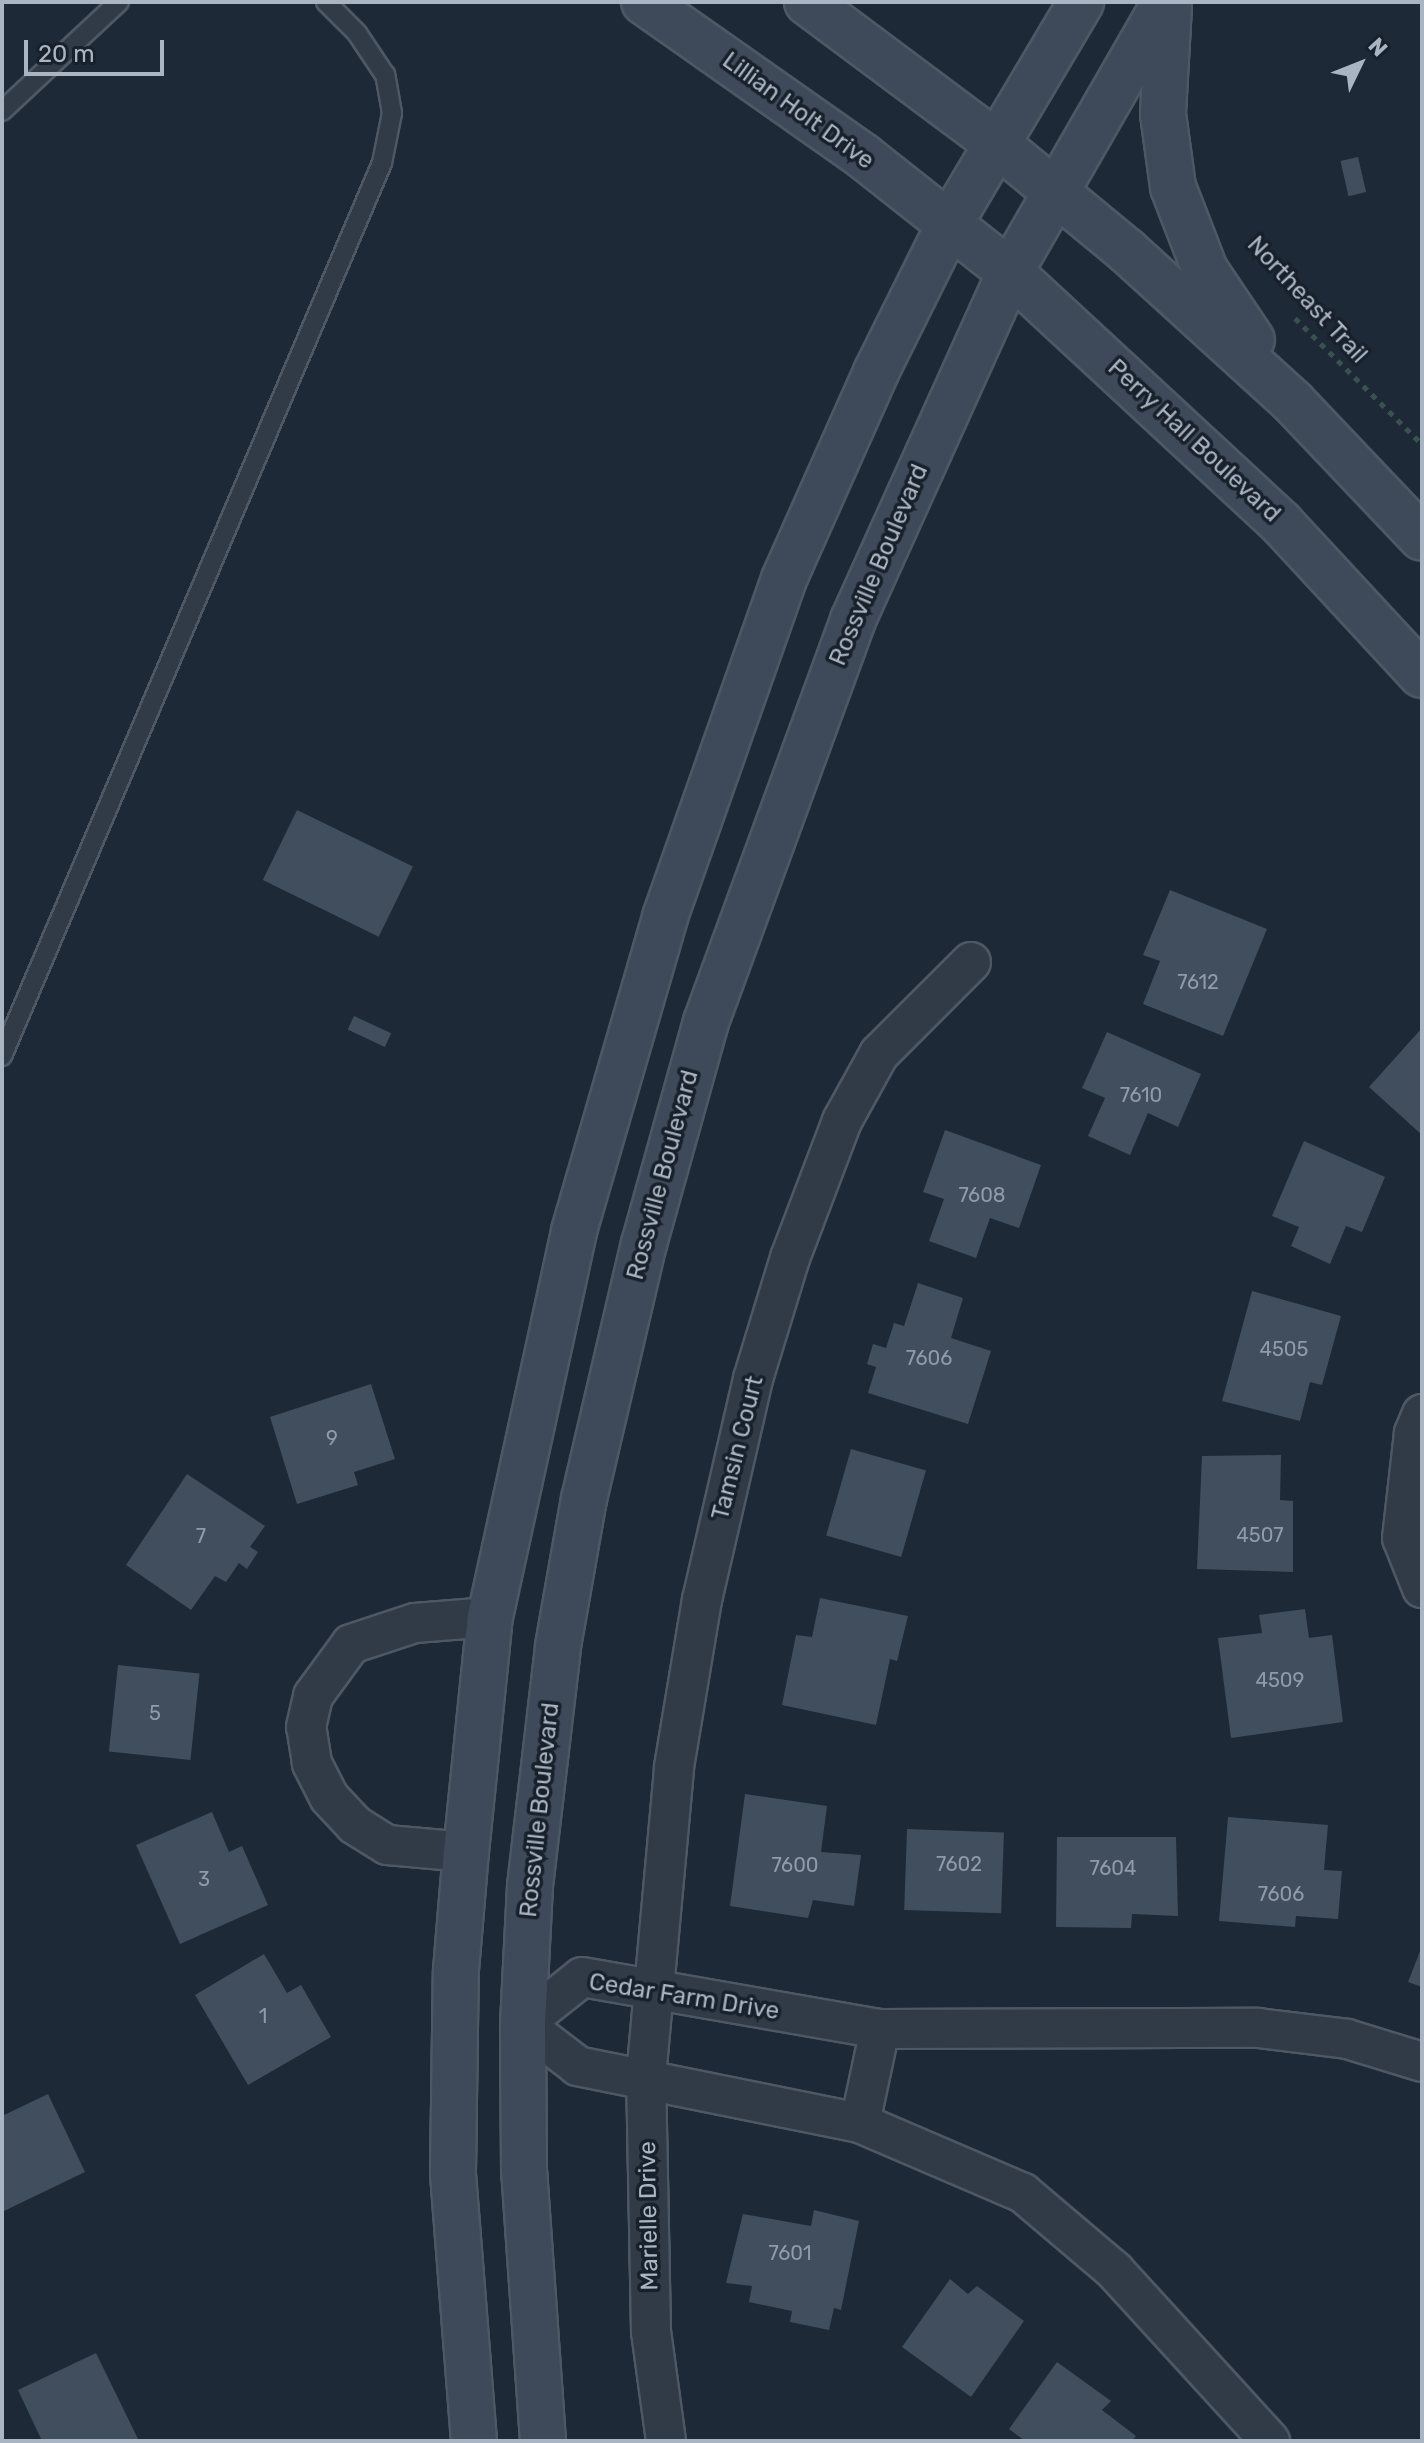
<!DOCTYPE html>
<html>
<head>
<meta charset="utf-8">
<style>
	body { margin:0 }
	#map { position:relative; width:1424px; height:2443px; overflow:hidden; background:#1d2936; font-family:Rubik,sans-serif }
	div>[style] { position:absolute }
	.building>* { inset:0; background:#404e5e; transform-origin:0 0 }
	.path>* { height:5px; margin-top:-2.5px; transform-origin:0; background:repeating-linear-gradient(90deg,#3a5152 0 6px,transparent 0 12px) }
	.roads { filter:drop-shadow(2px 0 #4e5865) drop-shadow(-2px 0 #4e5865) drop-shadow(0 2px #4e5865) drop-shadow(0 -2px #4e5865) }
	.lane>* { height:18px; margin:-9px; padding:0 9px; transform-origin:9px; border-radius:9px; background:#313b47 }
	.street>* { height:38px; margin:-19px; padding:0 19px; transform-origin:19px; border-radius:19px; background:#313b47 }
	.secondary>* { height:44px; margin:-22px; padding:0 22px; transform-origin:22px; border-radius:22px; background:#3e4a5a }
	span { translate:-50% -50%; white-space:nowrap; text-align:center; line-height:1.15; -webkit-text-stroke:7px #17202b; paint-order:stroke }
	.number-label { font-size:20px; color:#909baa }
	.number-label span { -webkit-text-stroke-width:0 }
	.street-label { font-size:24px; color:#aab5c4 }
	.frame { position:absolute; inset:0; border:4px solid #aab5c4; pointer-events:none }
	.north { position:absolute; left:1320px; top:24px; width:80px; height:80px; -webkit-text-stroke:6px #17202b; paint-order:stroke; rotate:47deg; font-size:22px; font-weight:700; line-height:32px; text-align:center; color:#aab5c4 }
	.north::after { content:''; display:block; margin:auto; width:28px; height:36px; background:#aab5c4; clip-path:polygon(50% 0,100% 100%,50% 72%,0 100%) }
	.scale { position:absolute; left:24px; top:40px; width:140px; height:36px; box-sizing:border-box; border:4px solid #aab5c4; border-top:0; padding-left:10px; font-size:24px; line-height:28px; white-space:nowrap; color:#aab5c4; -webkit-text-stroke:6px #17202b; paint-order:stroke }
</style>
</head>
<body>
<div id="map">
	<div class="building">
		<div style="left:1358px;top:157px;width:36px;height:18px;rotate:77deg"></div>
		<div style="left:297px;top:810px;width:129px;height:78px;rotate:26deg"></div>
		<div style="clip-path:polygon(1170px 890px,1267px 929px,1223px 1036px,1143px 1004px,1160px 961px,1143px 955px)"></div>
		<div style="left:354px;top:1016px;width:41px;height:15px;rotate:25deg"></div>
		<div style="clip-path:polygon(1422px 1028px,1422px 1135px,1369px 1087px)"></div>
		<div style="clip-path:polygon(1107px 1032px,1201px 1074px,1178px 1127px,1148px 1113px,1130px 1155px,1088px 1136px,1105px 1098px,1082px 1088px)"></div>
		<div style="clip-path:polygon(945px 1130px,1041px 1165px,1019px 1228px,990px 1218px,976px 1258px,929px 1241px,944px 1199px,923px 1192px)"></div>
		<div style="clip-path:polygon(1304px 1141px,1385px 1177px,1362px 1232px,1346px 1226px,1330px 1264px,1291px 1246px,1299px 1227px,1272px 1216px)"></div>
		<div style="clip-path:polygon(918px 1283px,963px 1298px,951px 1338px,991px 1351px,968px 1424px,868px 1393px,876px 1367px,867px 1364px,873px 1344px,886px 1348px,894px 1323px,904px 1326px)"></div>
		<div style="clip-path:polygon(1252px 1291px,1341px 1316px,1322px 1385px,1310px 1382px,1300px 1421px,1222px 1401px)"></div>
		<div style="clip-path:polygon(371px 1384px,395px 1459px,354px 1472px,358px 1485px,297px 1504px,270px 1417px)"></div>
		<div style="left:851px;top:1449px;width:78px;height:90px;rotate:16deg"></div>
		<div style="clip-path:polygon(1281px 1455px,1280px 1500px,1293px 1501px,1293px 1572px,1197px 1569px,1202px 1456px)"></div>
		<div style="clip-path:polygon(187px 1474px,265px 1526px,250px 1547px,258px 1552px,247px 1569px,239px 1563px,226px 1582px,215px 1576px,191px 1610px,126px 1565px)"></div>
		<div style="clip-path:polygon(820px 1598px,908px 1616px,897px 1661px,890px 1659px,876px 1725px,782px 1705px,796px 1635px,812px 1637px)"></div>
		<div style="clip-path:polygon(1305px 1609px,1309px 1638px,1332px 1635px,1343px 1722px,1231px 1738px,1218px 1638px,1262px 1633px,1259px 1615px)"></div>
		<div style="left:118px;top:1665px;width:82px;height:87px;rotate:6deg"></div>
		<div style="clip-path:polygon(745px 1794px,827px 1806px,821px 1852px,861px 1855px,854px 1906px,813px 1900px,808px 1918px,730px 1906px)"></div>
		<div style="clip-path:polygon(212px 1812px,229px 1852px,242px 1846px,268px 1905px,180px 1944px,136px 1845px)"></div>
		<div style="clip-path:polygon(1228px 1817px,1328px 1825px,1324px 1870px,1342px 1871px,1338px 1919px,1296px 1916px,1295px 1927px,1219px 1921px)"></div>
		<div style="left:907px;top:1829px;width:97px;height:81px;rotate:2deg"></div>
		<div style="clip-path:polygon(1057px 1837px,1176px 1837px,1178px 1916px,1132px 1914px,1131px 1928px,1056px 1927px)"></div>
		<div style="clip-path:polygon(1422px 1946px,1422px 1987px,1408px 1982px)"></div>
		<div style="clip-path:polygon(264px 1954px,287px 1993px,301px 1985px,331px 2037px,248px 2085px,195px 1995px)"></div>
		<div style="clip-path:polygon(48px 2094px,85px 2172px,2px 2212px,2px 2116px)"></div>
		<div style="clip-path:polygon(814px 2210px,859px 2221px,841px 2310px,834px 2308px,829px 2330px,790px 2322px,792px 2311px,749px 2302px,752px 2286px,726px 2283px,743px 2214px,811px 2226px)"></div>
		<div style="clip-path:polygon(950px 2279px,968px 2294px,977px 2286px,1024px 2321px,971px 2397px,902px 2347px)"></div>
		<div style="clip-path:polygon(96px 2353px,139px 2441px,42px 2441px,18px 2390px)"></div>
		<div style="clip-path:polygon(1057px 2362px,1111px 2401px,1102px 2410px,1136px 2436px,1132px 2441px,1025px 2441px,1009px 2429px)"></div>
	</div>
	<div class="path">
		<div style="left:1295px;top:318px;width:179px;rotate:44.8deg"></div>
	</div>
	<div class="roads">
		<div class="lane">
			<div style="left:2px;top:111px;width:160px;rotate:-43deg"></div>
			<div style="left:2px;top:1056px;width:970px;rotate:-66.95deg"></div>
			<div style="left:382px;top:163px;width:51px;rotate:-78.7deg"></div>
			<div style="left:392px;top:113px;width:39px;rotate:-100deg"></div>
			<div style="left:385px;top:75px;width:50px;rotate:-123.7deg"></div>
			<div style="left:357px;top:33px;width:44px;rotate:-135deg"></div>
		</div>
		<div class="street">
			<div style="left:1422px;top:1414px;width:21px;rotate:113deg"></div>
			<div style="left:1414px;top:1433px;width:106px;rotate:96.5deg"></div>
			<div style="left:1402px;top:1538px;width:54px;rotate:68.2deg"></div>
			<div style="left:466px;top:1852px;width:79px;rotate:-174.9deg"></div>
			<div style="left:387px;top:1845px;width:38px;rotate:-148deg"></div>
			<div style="left:355px;top:1825px;width:38px;rotate:-133deg"></div>
			<div style="left:329px;top:1797px;width:38px;rotate:-117deg"></div>
			<div style="left:312px;top:1763px;width:36px;rotate:-99deg"></div>
			<div style="left:306px;top:1727px;width:32px;rotate:-77deg"></div>
			<div style="left:313px;top:1696px;width:64px;rotate:-53.8deg"></div>
			<div style="left:351px;top:1644px;width:67px;rotate:-18.2deg"></div>
			<div style="left:415px;top:1623px;width:75px;rotate:-4.6deg"></div>
			<div style="left:860px;top:2123px;width:96px;rotate:-78deg"></div>
			<div style="left:666px;top:2441px;width:110px;rotate:-97.8deg"></div>
			<div style="left:651px;top:2332px;width:255px;rotate:-91.1deg"></div>
			<div style="left:646px;top:2077px;width:311px;rotate:-84.8deg"></div>
			<div style="left:674px;top:1767px;width:169px;rotate:-80.5deg"></div>
			<div style="left:702px;top:1600px;width:227px;rotate:-77deg"></div>
			<div style="left:753px;top:1379px;width:127px;rotate:-73deg"></div>
			<div style="left:790px;top:1258px;width:147px;rotate:-69.2deg"></div>
			<div style="left:842px;top:1121px;width:77px;rotate:-61.1deg"></div>
			<div style="left:879px;top:1054px;width:130px;rotate:-45deg"></div>
			<div style="left:1270px;top:2441px;width:230px;rotate:-132.4deg"></div>
			<div style="left:1115px;top:2271px;width:121px;rotate:-139.7deg"></div>
			<div style="left:1023px;top:2193px;width:177px;rotate:-156.8deg"></div>
			<div style="left:860px;top:2123px;width:288px;rotate:-168.6deg"></div>
			<div style="left:578px;top:2066px;width:69px;rotate:-142.6deg"></div>
			<div style="left:523px;top:2024px;width:75px;rotate:-38.5deg"></div>
			<div style="left:582px;top:1977px;width:303px;rotate:9.9deg"></div>
			<div style="left:880px;top:2029px;width:378px;rotate:-0.2deg"></div>
			<div style="left:1258px;top:2028px;width:90px;rotate:7deg"></div>
			<div style="left:1347px;top:2039px;width:78px;rotate:17deg"></div>
		</div>
		<div class="secondary">
			<div style="left:644px;top:2px;width:268px;rotate:35.1deg"></div>
			<div style="left:863px;top:156px;width:187px;rotate:38.3deg"></div>
			<div style="left:1010px;top:272px;width:369px;rotate:42.8deg"></div>
			<div style="left:1281px;top:523px;width:207px;rotate:47.2deg"></div>
			<div style="left:807px;top:2px;width:236px;rotate:36.7deg"></div>
			<div style="left:996px;top:143px;width:170px;rotate:39.5deg"></div>
			<div style="left:1127px;top:251px;width:224px;rotate:42.3deg"></div>
			<div style="left:1293px;top:402px;width:187px;rotate:46.5deg"></div>
			<div style="left:1169px;top:6px;width:108px;rotate:93.2deg"></div>
			<div style="left:1163px;top:114px;width:74px;rotate:82.2deg"></div>
			<div style="left:1173px;top:187px;width:89px;rotate:68.9deg"></div>
			<div style="left:1205px;top:270px;width:84px;rotate:56.1deg"></div>
			<div style="left:474px;top:2441px;width:269px;rotate:-94.5deg"></div>
			<div style="left:453px;top:2173px;width:203px;rotate:-89.2deg"></div>
			<div style="left:456px;top:1970px;width:118px;rotate:-85.2deg"></div>
			<div style="left:466px;top:1852px;width:236px;rotate:-84.2deg"></div>
			<div style="left:490px;top:1617px;width:395px;rotate:-77.7deg"></div>
			<div style="left:574px;top:1231px;width:327px;rotate:-73.8deg"></div>
			<div style="left:665px;top:917px;width:358px;rotate:-70.6deg"></div>
			<div style="left:784px;top:579px;width:227px;rotate:-66deg"></div>
			<div style="left:876px;top:372px;width:166px;rotate:-63.6deg"></div>
			<div style="left:950px;top:223px;width:257px;rotate:-59.3deg"></div>
			<div style="left:543px;top:2441px;width:274px;rotate:-94deg"></div>
			<div style="left:524px;top:2168px;width:144px;rotate:-90.4deg"></div>
			<div style="left:523px;top:2024px;width:138px;rotate:-87.1deg"></div>
			<div style="left:530px;top:1886px;width:242px;rotate:-83.3deg"></div>
			<div style="left:558px;top:1646px;width:149px;rotate:-80deg"></div>
			<div style="left:584px;top:1499px;width:262px;rotate:-76.8deg"></div>
			<div style="left:644px;top:1244px;width:230px;rotate:-74.4deg"></div>
			<div style="left:706px;top:1022px;width:428px;rotate:-69.9deg"></div>
			<div style="left:853px;top:620px;width:382px;rotate:-65.7deg"></div>
			<div style="left:1010px;top:272px;width:311px;rotate:-60.1deg"></div>
		</div>
	</div>
	<div class="number-label">
		<span style="left:1198px;top:982px">7612</span>
		<span style="left:1141px;top:1095px">7610</span>
		<span style="left:982px;top:1195px">7608</span>
		<span style="left:1284px;top:1349px">4505</span>
		<span style="left:929px;top:1358px">7606</span>
		<span style="left:332px;top:1438px">9</span>
		<span style="left:1260px;top:1535px">4507</span>
		<span style="left:201px;top:1536px">7</span>
		<span style="left:1280px;top:1680px">4509</span>
		<span style="left:155px;top:1713px">5</span>
		<span style="left:959px;top:1864px">7602</span>
		<span style="left:795px;top:1865px">7600</span>
		<span style="left:1113px;top:1868px">7604</span>
		<span style="left:204px;top:1879px">3</span>
		<span style="left:1281px;top:1894px">7606</span>
		<span style="left:263px;top:2016px">1</span>
		<span style="left:790px;top:2253px">7601</span>
	</div>
	<div class="street-label">
		<span style="left:798px;top:111px;rotate:36deg">Lillian Holt Drive</span>
		<span style="left:1307px;top:300px;rotate:47deg">Northeast Trail</span>
		<span style="left:1194px;top:441px;rotate:43deg">Perry Hall Boulevard</span>
		<span style="left:879px;top:565px;rotate:-67deg">Rossville Boulevard</span>
		<span style="left:663px;top:1175px;rotate:-75deg">Rossville Boulevard</span>
		<span style="left:738px;top:1448px;rotate:-76deg">Tamsin Court</span>
		<span style="left:540px;top:1810px;rotate:-84deg">Rossville Boulevard</span>
		<span style="left:684px;top:1997px;rotate:9deg">Cedar Farm Drive</span>
		<span style="left:649px;top:2216px;rotate:-91deg">Marielle Drive</span>
	</div>
	<div class="frame"></div>
	<div class="north">N</div>
	<div class="scale">20 m</div>
</div>
</body>
</html>
